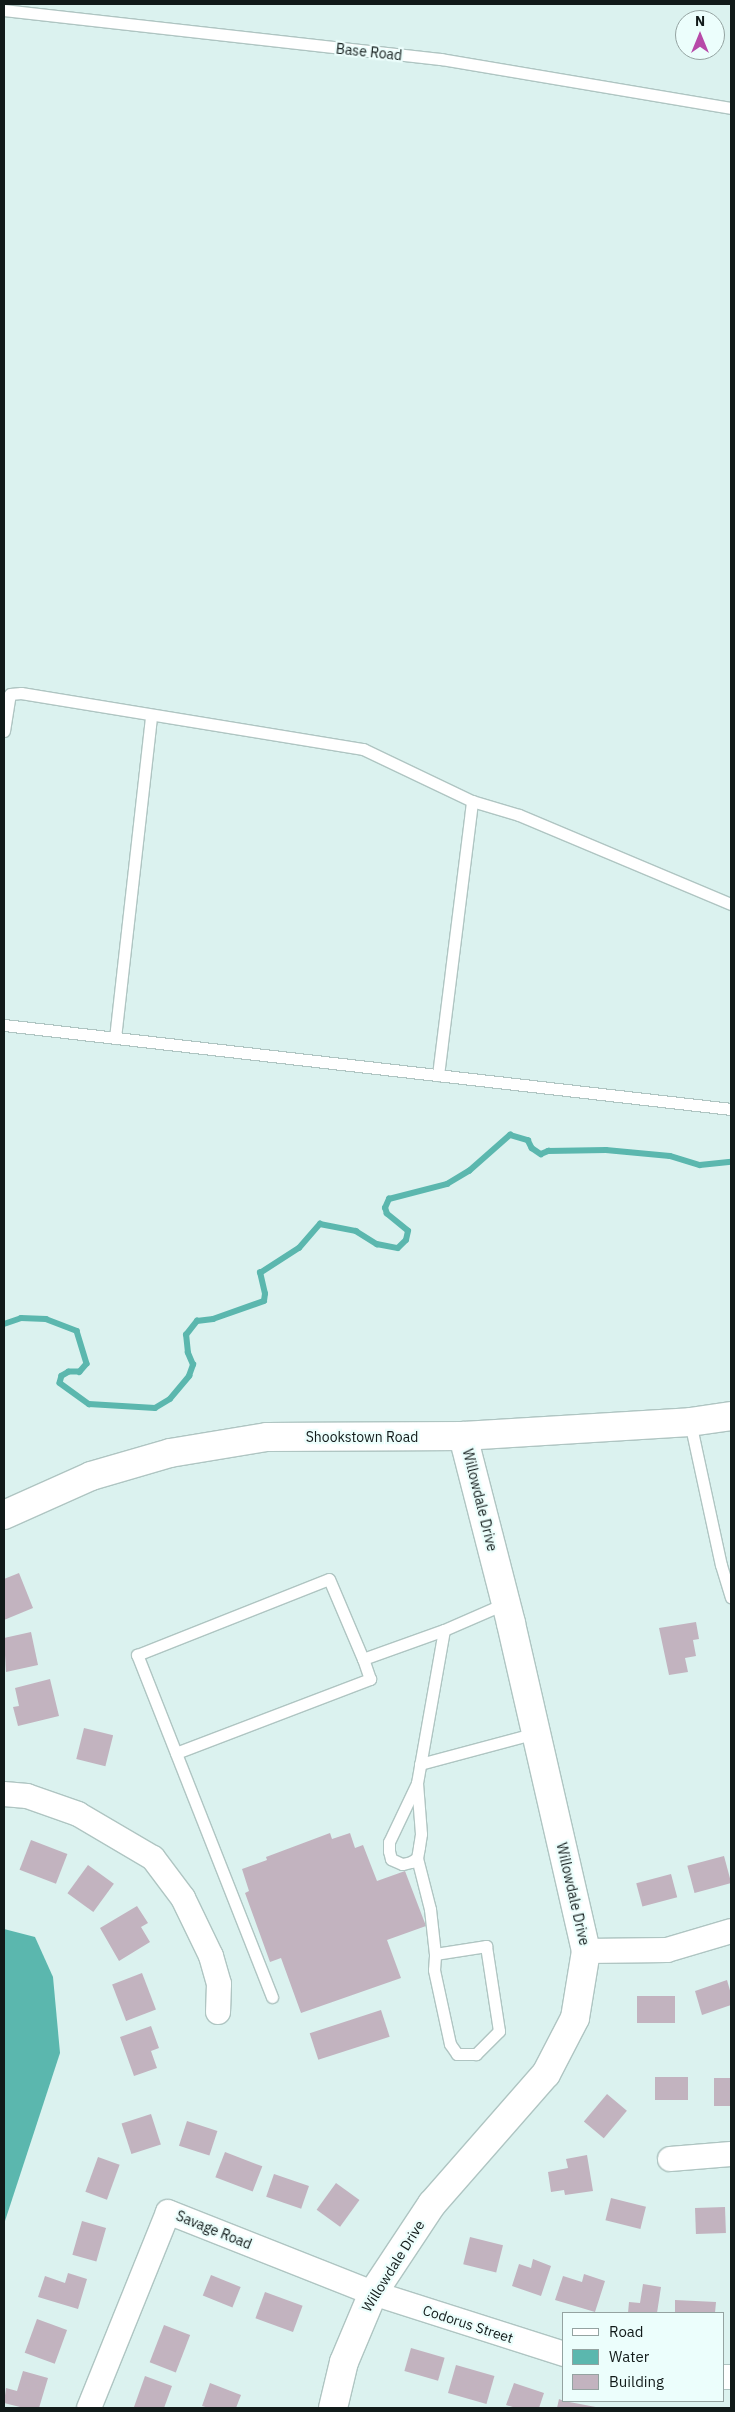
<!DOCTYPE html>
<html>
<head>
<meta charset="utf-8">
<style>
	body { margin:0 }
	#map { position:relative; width:735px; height:2412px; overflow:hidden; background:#dbf2ef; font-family:"IBM Plex Sans",sans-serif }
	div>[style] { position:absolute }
	.water>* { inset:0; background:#5bb7ae }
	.stream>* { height:5.5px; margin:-2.75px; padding:0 2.75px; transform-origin:2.75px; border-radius:2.75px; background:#5bb7ae }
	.building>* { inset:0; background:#c2b3bf; transform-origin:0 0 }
	.roads { filter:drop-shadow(1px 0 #afc5c2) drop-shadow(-1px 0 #afc5c2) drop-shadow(0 1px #afc5c2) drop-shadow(0 -1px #afc5c2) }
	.service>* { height:11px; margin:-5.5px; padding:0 5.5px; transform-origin:5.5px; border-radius:5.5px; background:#fff }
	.minor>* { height:24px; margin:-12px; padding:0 12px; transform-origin:12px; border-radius:12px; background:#fff }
	.tertiary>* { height:28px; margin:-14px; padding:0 14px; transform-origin:14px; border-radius:14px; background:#fff }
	span { translate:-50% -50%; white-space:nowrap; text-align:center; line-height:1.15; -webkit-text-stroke:4.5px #ecfefc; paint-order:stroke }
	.street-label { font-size:14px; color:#111a19 }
	.frame { position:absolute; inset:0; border:5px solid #111a19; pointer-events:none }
	.legend { position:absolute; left:562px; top:2312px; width:162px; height:90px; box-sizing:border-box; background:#ecfefc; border:1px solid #94a3a1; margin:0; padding:6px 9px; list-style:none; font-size:15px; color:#111a19 }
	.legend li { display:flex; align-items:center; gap:10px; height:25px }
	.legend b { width:25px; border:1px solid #94a3a1 }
	.north { position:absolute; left:675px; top:10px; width:50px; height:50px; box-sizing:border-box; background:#ecfefc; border:1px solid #94a3a1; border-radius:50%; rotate:0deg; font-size:14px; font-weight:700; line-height:20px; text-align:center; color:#111a19 }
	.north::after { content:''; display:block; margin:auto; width:18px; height:22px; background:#b74aa9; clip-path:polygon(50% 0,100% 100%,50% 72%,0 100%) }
</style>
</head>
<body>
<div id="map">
	<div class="water">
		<div style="clip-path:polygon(4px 1929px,35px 1937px,53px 1977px,60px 2053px,4px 2224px)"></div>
	</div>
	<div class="stream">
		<div style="left:4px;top:1324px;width:18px;rotate:-19deg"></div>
		<div style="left:21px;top:1318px;width:25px;rotate:2deg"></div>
		<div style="left:46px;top:1319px;width:33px;rotate:21deg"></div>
		<div style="left:77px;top:1331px;width:34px;rotate:73deg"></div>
		<div style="left:87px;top:1364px;width:11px;rotate:131deg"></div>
		<div style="left:80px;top:1372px;width:11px;rotate:180deg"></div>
		<div style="left:69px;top:1372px;width:8px;rotate:150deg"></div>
		<div style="left:62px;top:1376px;width:7px;rotate:106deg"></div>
		<div style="left:60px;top:1383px;width:36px;rotate:36deg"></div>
		<div style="left:89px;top:1404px;width:66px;rotate:3.5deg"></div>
		<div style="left:155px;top:1408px;width:17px;rotate:-31deg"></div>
		<div style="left:170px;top:1399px;width:30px;rotate:-50deg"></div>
		<div style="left:189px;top:1376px;width:12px;rotate:-70deg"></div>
		<div style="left:193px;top:1365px;width:13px;rotate:-113deg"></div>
		<div style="left:188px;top:1353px;width:18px;rotate:-96deg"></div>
		<div style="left:186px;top:1335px;width:18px;rotate:-52deg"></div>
		<div style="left:197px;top:1321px;width:16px;rotate:-7deg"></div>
		<div style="left:213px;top:1319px;width:54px;rotate:-19.4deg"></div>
		<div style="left:264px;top:1301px;width:7px;rotate:-82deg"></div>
		<div style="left:265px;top:1294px;width:22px;rotate:-103deg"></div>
		<div style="left:260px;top:1273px;width:46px;rotate:-32.7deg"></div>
		<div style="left:299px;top:1248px;width:32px;rotate:-49deg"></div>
		<div style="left:320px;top:1224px;width:37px;rotate:11deg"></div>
		<div style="left:356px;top:1231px;width:25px;rotate:32deg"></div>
		<div style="left:377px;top:1244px;width:21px;rotate:11deg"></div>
		<div style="left:398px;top:1248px;width:11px;rotate:-45deg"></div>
		<div style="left:406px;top:1240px;width:9px;rotate:-77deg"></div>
		<div style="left:408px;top:1231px;width:27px;rotate:-141deg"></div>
		<div style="left:387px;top:1214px;width:6px;rotate:-108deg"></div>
		<div style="left:385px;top:1208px;width:10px;rotate:-66deg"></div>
		<div style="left:389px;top:1199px;width:60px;rotate:-14.5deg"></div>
		<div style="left:447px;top:1184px;width:26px;rotate:-31deg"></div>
		<div style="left:469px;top:1171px;width:55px;rotate:-41.3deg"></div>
		<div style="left:510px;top:1135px;width:19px;rotate:16deg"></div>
		<div style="left:528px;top:1140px;width:9px;rotate:63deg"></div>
		<div style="left:532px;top:1148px;width:11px;rotate:34deg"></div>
		<div style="left:541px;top:1154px;width:8px;rotate:-23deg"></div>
		<div style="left:548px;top:1151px;width:58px;rotate:-1deg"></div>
		<div style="left:606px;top:1150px;width:64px;rotate:5.4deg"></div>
		<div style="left:670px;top:1156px;width:31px;rotate:17deg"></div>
		<div style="left:700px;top:1165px;width:31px;rotate:-6deg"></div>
	</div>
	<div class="building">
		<div style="clip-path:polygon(19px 1573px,33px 1608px,4px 1620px,4px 1579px)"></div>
		<div style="clip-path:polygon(696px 1622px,699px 1639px,693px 1640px,696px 1656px,685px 1658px,688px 1672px,669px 1675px,659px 1628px)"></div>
		<div style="clip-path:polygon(31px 1632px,38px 1665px,6px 1672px,4px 1638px)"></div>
		<div style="clip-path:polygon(50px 1679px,59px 1716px,18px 1726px,13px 1707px,19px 1706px,15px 1688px)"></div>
		<div style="left:84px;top:1728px;width:30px;height:32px;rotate:14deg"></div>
		<div style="clip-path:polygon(330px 1833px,332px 1839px,350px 1833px,355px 1848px,363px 1845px,377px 1881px,405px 1871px,426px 1926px,387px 1940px,401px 1978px,301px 2013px,281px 1958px,270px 1962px,245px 1893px,249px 1891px,242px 1869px,267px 1860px,266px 1857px)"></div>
		<div style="left:31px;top:1840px;width:39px;height:32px;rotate:21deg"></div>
		<div style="left:724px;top:1856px;width:28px;height:38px;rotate:75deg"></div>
		<div style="left:88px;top:1865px;width:32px;height:35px;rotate:36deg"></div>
		<div style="left:671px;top:1874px;width:24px;height:36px;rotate:75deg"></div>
		<div style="clip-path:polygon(137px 1906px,148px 1923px,141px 1927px,150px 1942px,119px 1961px,100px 1928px)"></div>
		<div style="left:142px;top:1973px;width:39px;height:32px;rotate:69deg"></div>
		<div style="clip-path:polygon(727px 1980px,731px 1994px,731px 2005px,702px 2015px,695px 1991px)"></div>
		<div style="left:637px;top:1996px;width:38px;height:27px"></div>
		<div style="left:381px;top:2010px;width:28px;height:75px;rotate:72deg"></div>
		<div style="clip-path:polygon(151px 2026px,159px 2048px,151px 2051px,157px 2068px,134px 2076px,120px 2037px)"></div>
		<div style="left:655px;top:2077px;width:33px;height:23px"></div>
		<div style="left:714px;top:2078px;width:17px;height:28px"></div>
		<div style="left:607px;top:2094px;width:26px;height:36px;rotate:40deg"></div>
		<div style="left:151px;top:2114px;width:32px;height:31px;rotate:72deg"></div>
		<div style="left:187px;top:2121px;width:32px;height:26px;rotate:18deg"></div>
		<div style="left:225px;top:2152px;width:40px;height:27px;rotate:21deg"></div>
		<div style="clip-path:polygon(587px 2155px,593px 2191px,565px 2195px,564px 2190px,551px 2192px,548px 2172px,568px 2168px,566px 2159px)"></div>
		<div style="left:98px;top:2157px;width:23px;height:37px;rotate:20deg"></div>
		<div style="left:274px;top:2174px;width:37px;height:24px;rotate:19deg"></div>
		<div style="left:336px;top:2183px;width:29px;height:33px;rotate:36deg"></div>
		<div style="left:611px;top:2198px;width:36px;height:23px;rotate:14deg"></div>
		<div style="left:725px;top:2207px;width:26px;height:30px;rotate:88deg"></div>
		<div style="left:82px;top:2221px;width:25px;height:35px;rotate:16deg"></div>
		<div style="left:470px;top:2237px;width:34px;height:28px;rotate:14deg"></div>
		<div style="clip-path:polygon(533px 2259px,551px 2266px,541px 2296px,512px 2286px,519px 2264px,531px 2268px)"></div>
		<div style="clip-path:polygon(68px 2273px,87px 2279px,78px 2309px,38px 2297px,45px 2276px,65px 2283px)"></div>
		<div style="clip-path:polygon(584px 2274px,605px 2281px,595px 2312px,555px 2300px,563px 2276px,582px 2282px)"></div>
		<div style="left:211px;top:2275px;width:32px;height:22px;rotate:22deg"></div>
		<div style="clip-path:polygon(643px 2284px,661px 2287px,657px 2313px,628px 2313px,629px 2302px,640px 2303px)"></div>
		<div style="left:265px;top:2292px;width:40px;height:28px;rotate:20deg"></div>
		<div style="clip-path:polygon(675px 2300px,716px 2302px,715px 2313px,675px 2313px)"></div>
		<div style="left:37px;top:2319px;width:32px;height:36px;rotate:20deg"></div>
		<div style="left:164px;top:2325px;width:28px;height:40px;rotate:21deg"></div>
		<div style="left:411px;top:2348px;width:35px;height:24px;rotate:16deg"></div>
		<div style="left:456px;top:2365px;width:40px;height:29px;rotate:16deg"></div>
		<div style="clip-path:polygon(23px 2371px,48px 2378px,39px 2408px,24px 2408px,4px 2403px,6px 2388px,17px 2391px)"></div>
		<div style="clip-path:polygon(145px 2376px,172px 2386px,164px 2408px,134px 2407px)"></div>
		<div style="clip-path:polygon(210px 2383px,241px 2395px,236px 2408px,209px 2408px,202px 2406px)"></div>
		<div style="clip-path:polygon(514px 2383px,544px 2393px,539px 2408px,516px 2408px,506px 2405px)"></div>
		<div style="clip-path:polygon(559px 2399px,564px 2401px,601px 2408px,557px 2408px)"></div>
	</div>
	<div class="roads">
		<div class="service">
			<div style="left:4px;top:10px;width:440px;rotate:6.4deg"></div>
			<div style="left:441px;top:59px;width:294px;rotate:9.6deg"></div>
			<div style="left:4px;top:731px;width:37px;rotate:-81deg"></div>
			<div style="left:10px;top:694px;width:11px;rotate:-5deg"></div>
			<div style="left:21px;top:693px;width:347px;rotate:9.3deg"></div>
			<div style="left:363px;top:749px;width:121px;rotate:25.5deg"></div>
			<div style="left:472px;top:801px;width:49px;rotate:16.6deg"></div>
			<div style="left:519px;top:815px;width:230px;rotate:22.8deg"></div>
			<div style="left:4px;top:1025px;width:732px;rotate:6.59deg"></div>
			<div style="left:115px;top:1038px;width:324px;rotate:-83.6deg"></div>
			<div style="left:438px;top:1075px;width:276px;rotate:-82.9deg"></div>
			<div style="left:690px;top:1422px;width:146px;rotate:77.8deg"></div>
			<div style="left:721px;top:1565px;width:34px;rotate:73deg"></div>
			<div style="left:176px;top:1753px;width:208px;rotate:-20.9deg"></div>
			<div style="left:370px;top:1679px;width:21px;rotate:-109deg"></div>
			<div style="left:420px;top:1764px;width:120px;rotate:-15deg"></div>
			<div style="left:417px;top:1783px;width:51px;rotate:85.5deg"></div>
			<div style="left:421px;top:1834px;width:13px;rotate:99deg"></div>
			<div style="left:419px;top:1847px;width:11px;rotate:100deg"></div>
			<div style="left:417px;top:1858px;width:7px;rotate:146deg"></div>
			<div style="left:411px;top:1862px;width:9px;rotate:167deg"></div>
			<div style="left:402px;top:1864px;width:12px;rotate:-156deg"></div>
			<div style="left:391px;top:1859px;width:8px;rotate:-104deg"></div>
			<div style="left:389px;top:1851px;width:9px;rotate:-90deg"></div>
			<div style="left:389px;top:1842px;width:65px;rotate:-64.6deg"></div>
			<div style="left:417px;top:1783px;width:155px;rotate:-80deg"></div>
			<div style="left:444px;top:1630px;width:68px;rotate:-23.5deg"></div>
			<div style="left:417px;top:1858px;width:53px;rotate:75.7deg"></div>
			<div style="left:430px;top:1909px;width:45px;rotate:83.7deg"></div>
			<div style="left:435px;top:1954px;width:52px;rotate:-8.9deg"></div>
			<div style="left:486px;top:1946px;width:86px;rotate:81.3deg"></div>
			<div style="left:499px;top:2031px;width:33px;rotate:135deg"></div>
			<div style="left:476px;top:2054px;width:19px;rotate:180deg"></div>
			<div style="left:457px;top:2054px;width:12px;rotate:-125deg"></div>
			<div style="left:450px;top:2044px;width:76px;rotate:-102.2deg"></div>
			<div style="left:434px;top:1970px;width:16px;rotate:-86deg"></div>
			<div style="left:272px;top:1997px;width:368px;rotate:-111.5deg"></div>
			<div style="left:137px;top:1655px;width:206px;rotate:-21.6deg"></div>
			<div style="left:329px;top:1579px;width:87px;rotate:67deg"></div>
			<div style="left:363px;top:1659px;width:86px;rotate:-19.7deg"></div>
		</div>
		<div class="minor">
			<div style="left:4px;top:1794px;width:23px;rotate:5deg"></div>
			<div style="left:27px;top:1796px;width:54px;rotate:19.4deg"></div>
			<div style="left:78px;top:1814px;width:87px;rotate:30.4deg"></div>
			<div style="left:153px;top:1858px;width:50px;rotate:53.1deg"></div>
			<div style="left:183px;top:1898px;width:64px;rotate:64.2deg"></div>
			<div style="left:211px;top:1956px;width:29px;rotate:74deg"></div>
			<div style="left:219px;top:1984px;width:28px;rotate:92deg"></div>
			<div style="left:586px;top:1951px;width:81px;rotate:-0.7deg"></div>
			<div style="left:667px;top:1950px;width:67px;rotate:-16.5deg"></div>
			<div style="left:670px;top:2159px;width:61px;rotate:-4.7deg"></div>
			<div style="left:724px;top:2377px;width:7px"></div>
			<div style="left:89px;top:2408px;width:211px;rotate:-68deg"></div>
			<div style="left:168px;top:2212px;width:220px;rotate:21.6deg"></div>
			<div style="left:373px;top:2293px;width:201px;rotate:17.7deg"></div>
		</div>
		<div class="tertiary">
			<div style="left:4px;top:1515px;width:95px;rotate:-24.1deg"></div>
			<div style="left:91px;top:1476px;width:82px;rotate:-16.2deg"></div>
			<div style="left:170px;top:1453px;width:98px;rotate:-9.4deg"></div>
			<div style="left:267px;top:1437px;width:196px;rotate:-0.3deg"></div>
			<div style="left:463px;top:1436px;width:227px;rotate:-3.5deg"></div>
			<div style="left:690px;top:1422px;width:41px;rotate:-8.3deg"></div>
			<div style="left:333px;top:2408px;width:47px;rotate:-76.6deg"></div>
			<div style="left:344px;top:2362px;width:75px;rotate:-67.2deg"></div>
			<div style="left:373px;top:2293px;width:107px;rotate:-56.5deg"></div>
			<div style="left:432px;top:2204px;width:173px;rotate:-48.8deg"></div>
			<div style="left:546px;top:2074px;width:63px;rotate:-62.6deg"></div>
			<div style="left:575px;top:2018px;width:68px;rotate:-80.7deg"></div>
			<div style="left:586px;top:1951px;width:336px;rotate:-102.9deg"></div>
			<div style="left:511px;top:1623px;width:193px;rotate:-104.4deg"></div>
		</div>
	</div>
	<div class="street-label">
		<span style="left:369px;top:52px;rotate:6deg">Base Road</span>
		<span style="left:362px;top:1437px">Shookstown Road</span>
		<span style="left:480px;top:1500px;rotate:76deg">Willowdale Drive</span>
		<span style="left:573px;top:1894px;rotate:77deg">Willowdale Drive</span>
		<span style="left:214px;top:2230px;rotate:22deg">Savage Road</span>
		<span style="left:393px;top:2266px;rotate:-58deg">Willowdale Drive</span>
		<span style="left:468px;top:2324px;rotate:18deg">Codorus Street</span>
	</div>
	<div class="frame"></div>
	<ul class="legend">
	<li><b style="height:6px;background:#fff"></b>Road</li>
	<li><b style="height:14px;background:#5bb7ae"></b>Water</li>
	<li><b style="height:14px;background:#c2b3bf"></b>Building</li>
	</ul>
	<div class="north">N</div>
</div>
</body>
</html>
